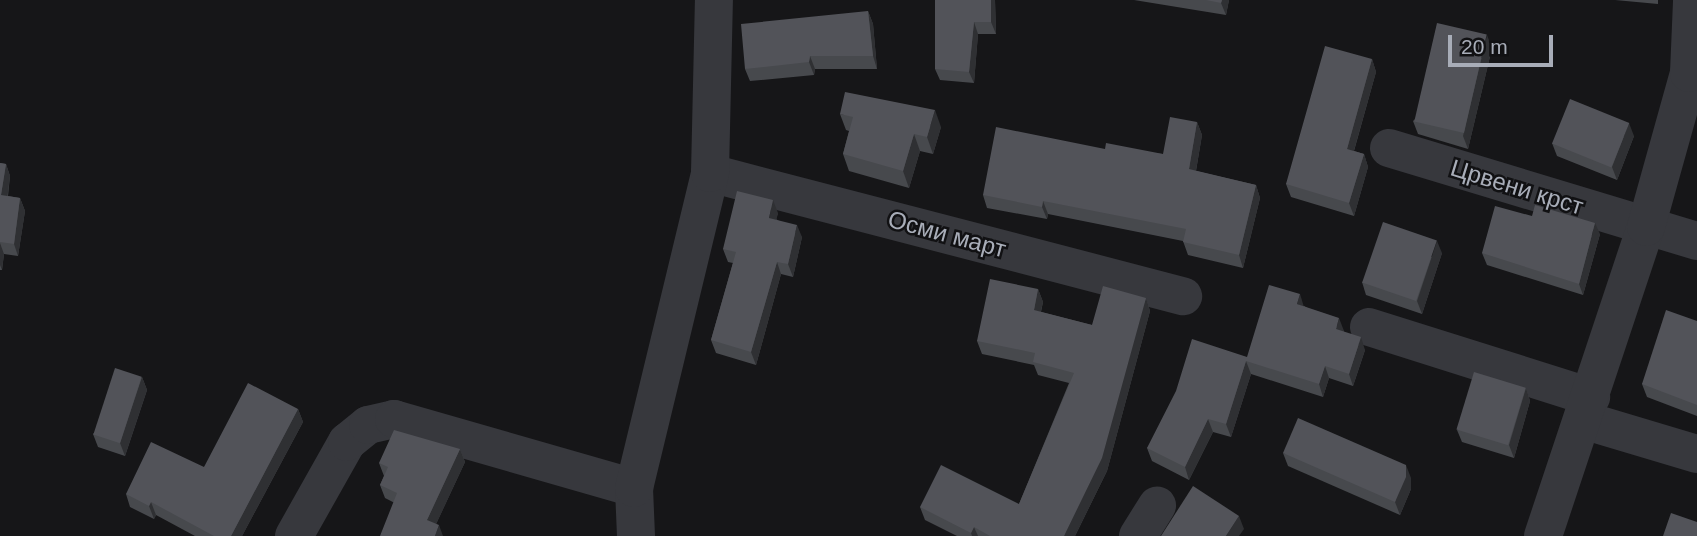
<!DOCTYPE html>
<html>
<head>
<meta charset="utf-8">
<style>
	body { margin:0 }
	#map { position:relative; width:1697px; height:536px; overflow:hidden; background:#161618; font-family:Arial,sans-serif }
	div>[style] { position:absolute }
	.minor>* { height:38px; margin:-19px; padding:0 19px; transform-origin:19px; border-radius:19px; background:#37383d }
	.wall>* { inset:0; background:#47494d }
	.shaded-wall>* { inset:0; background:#2f3033 }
	.building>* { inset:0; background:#525359; transform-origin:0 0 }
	span { translate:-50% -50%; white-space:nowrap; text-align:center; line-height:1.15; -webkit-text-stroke:5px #111113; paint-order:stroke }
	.street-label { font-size:24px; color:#a8adb8 }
	.scale { position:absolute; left:1448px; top:35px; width:105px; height:32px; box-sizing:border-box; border:4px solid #a8adb8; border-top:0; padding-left:9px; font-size:21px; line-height:24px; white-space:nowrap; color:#a8adb8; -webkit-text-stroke:5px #111113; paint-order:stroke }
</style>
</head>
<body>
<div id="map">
	<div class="minor">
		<div style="left:1389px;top:148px;width:322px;rotate:16.8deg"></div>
		<div style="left:710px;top:173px;width:489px;rotate:14.6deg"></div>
		<div style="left:1369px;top:327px;width:233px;rotate:17.5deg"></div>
		<div style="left:1583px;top:420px;width:119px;rotate:16.6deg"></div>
		<div style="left:294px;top:536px;width:108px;rotate:-60.6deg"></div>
		<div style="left:347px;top:442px;width:27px;rotate:-39deg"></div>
		<div style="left:368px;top:425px;width:27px;rotate:-13deg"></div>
		<div style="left:394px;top:419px;width:250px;rotate:16deg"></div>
		<div style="left:636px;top:536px;width:48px;rotate:-92.4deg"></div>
		<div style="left:634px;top:488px;width:324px;rotate:-76.4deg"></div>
		<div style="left:710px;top:173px;width:173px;rotate:-88.7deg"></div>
		<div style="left:1138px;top:536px;width:36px;rotate:-58deg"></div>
		<div style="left:1543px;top:536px;width:326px;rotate:-71.6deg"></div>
		<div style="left:1646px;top:227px;width:160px;rotate:-74.4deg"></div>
		<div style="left:1689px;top:73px;width:73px;rotate:-87.6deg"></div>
	</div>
	<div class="wall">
		<div style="clip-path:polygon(935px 0,995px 0,996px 34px,978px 34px,974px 83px,940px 80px,935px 69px)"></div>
		<div style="clip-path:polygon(1134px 0,1229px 0,1226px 15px)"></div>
		<div style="clip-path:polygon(1615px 0,1658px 0,1658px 4px)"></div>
		<div style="clip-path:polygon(868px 11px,873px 24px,877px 69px,815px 69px,814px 75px,750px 81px,745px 69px)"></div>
		<div style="clip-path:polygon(1492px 48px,1468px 149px,1418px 134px,1413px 121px)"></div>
		<div style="clip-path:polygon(1372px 59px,1376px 72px,1354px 151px,1364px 154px,1368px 167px,1354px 216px,1291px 197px,1286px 184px)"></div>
		<div style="clip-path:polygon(840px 114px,941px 127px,933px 154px,920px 151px,909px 188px,849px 171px,843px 154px,849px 131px,846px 130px)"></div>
		<div style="clip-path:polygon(1197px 122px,1202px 135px,1196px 171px,1256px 185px,1260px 198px,1243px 268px,1188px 255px,1183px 241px,1048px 214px,1047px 219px,987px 208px,983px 195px,1105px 149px,1163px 154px)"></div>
		<div style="clip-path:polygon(1634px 136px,1617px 180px,1557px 156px,1552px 143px)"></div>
		<div style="clip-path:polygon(0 163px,6px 164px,10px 176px,8px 196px,20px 198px,25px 211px,18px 256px,4px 254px,2px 270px,0 270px)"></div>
		<div style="clip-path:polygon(778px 213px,776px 219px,802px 237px,793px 277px,781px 274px,756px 365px,716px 353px,711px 340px,733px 263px,728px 262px,723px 249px)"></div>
		<div style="clip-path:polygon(1600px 234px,1583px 295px,1487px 265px,1482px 253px)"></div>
		<div style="clip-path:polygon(1442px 253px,1422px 314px,1366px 295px,1362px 282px)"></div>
		<div style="clip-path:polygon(1038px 289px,1043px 302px,1041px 312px,1092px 325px,1146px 298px,1150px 311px,1107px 471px,1075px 536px,957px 536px,925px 520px,920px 507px,1019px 504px,1069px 383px,1038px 375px,1034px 365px,982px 354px,977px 341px)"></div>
		<div style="clip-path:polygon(1304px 306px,1344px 331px,1344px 332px,1365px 350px,1353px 386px,1329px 378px,1323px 397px,1251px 374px,1231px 437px,1213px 432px,1189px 480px,1152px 461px,1147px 448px)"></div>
		<div style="clip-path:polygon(1697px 321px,1697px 416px,1647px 397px,1642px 384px)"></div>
		<div style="clip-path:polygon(142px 377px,147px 390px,125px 456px,98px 447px,93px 434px)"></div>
		<div style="clip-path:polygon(1526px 388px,1530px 401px,1514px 458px,1462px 442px,1457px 430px)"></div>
		<div style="clip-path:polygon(298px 409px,303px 422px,242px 536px,195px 536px,156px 515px,154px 519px,130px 507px,126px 494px,204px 467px)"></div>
		<div style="clip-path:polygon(460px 449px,465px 462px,436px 524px,385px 498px,380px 485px,384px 476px,379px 463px)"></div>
		<div style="clip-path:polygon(1283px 453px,1411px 478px,1411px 489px,1400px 515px,1288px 466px)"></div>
	</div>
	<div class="shaded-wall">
		<div style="clip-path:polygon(991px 0,995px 0,996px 34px,991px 22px)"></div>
		<div style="clip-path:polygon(1222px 0,1229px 0,1226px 15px,1221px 3px)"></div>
		<div style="clip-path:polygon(868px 11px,873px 24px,877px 69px,873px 56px)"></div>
		<div style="clip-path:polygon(974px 22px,978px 34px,974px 83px,969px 72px)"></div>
		<div style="clip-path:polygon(1487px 35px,1492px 48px,1468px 149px,1463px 136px)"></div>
		<div style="clip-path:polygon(810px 56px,815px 69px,814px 75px,809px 62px)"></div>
		<div style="clip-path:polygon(1372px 59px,1376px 72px,1351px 161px,1347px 149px)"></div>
		<div style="clip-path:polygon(935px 110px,941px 127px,933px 154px,927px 137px)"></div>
		<div style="clip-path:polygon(1197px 122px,1202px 135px,1194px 182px,1189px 169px)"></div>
		<div style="clip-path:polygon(1629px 123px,1634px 136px,1617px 180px,1612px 167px)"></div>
		<div style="clip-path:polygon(914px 134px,920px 151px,909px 188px,903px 171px)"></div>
		<div style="clip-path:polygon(1364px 154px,1368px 167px,1354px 216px,1349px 203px)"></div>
		<div style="clip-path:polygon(6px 164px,10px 176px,6px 208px,1px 195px)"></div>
		<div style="clip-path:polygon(1256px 185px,1260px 198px,1243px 268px,1239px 255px)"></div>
		<div style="clip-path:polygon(20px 198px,25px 211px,18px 256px,14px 244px)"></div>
		<div style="clip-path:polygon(773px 200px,778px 213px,774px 230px,769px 218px)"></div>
		<div style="clip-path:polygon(1043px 201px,1048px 214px,1047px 219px,1042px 207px)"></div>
		<div style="clip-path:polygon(1595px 223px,1600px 234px,1583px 295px,1579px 284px)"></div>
		<div style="clip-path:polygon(797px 225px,802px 237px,793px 277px,788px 264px)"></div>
		<div style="clip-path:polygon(1437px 241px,1442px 253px,1422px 314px,1417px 301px)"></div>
		<div style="clip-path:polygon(0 243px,4px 254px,2px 270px,0 265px)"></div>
		<div style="clip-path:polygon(777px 262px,781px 274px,756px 365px,751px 352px)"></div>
		<div style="clip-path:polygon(1038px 289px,1043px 302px,1038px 323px,1034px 310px)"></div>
		<div style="clip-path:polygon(1300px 294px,1304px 307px,1297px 304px)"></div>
		<div style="clip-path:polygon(1146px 298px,1150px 311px,1107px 471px,1075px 536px,1064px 536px)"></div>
		<div style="clip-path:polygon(1339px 318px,1344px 331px,1340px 342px,1336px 329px)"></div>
		<div style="clip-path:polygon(1361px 337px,1365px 350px,1353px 386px,1349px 374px)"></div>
		<div style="clip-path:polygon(1246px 361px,1251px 374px,1231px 437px,1226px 424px)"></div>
		<div style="clip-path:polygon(1325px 366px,1329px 378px,1323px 397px,1319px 384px)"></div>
		<div style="clip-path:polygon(142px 377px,147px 390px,125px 456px,120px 443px)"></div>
		<div style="clip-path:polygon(1526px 388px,1530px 401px,1514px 458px,1509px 445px)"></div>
		<div style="clip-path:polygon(298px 409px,303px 422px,242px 536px,231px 536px)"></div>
		<div style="clip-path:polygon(1208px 419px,1213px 432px,1189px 480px,1185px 467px)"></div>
		<div style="clip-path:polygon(460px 449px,465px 462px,432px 533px,427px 520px)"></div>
		<div style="clip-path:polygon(1406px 465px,1411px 478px,1411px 489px,1400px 515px,1395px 502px)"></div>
		<div style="clip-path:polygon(151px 502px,156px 515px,154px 519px,149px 506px)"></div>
		<div style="clip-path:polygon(1239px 516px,1244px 529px,1239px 536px,1226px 536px)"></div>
		<div style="clip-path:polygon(439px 525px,443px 536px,435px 536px)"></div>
		<div style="clip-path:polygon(974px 527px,978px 536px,972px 536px,971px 533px)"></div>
	</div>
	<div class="building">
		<div style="clip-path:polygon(935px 0,991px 0,991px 22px,974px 22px,969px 72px,935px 69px)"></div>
		<div style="clip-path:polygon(1206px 0,1222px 0,1221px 3px)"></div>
		<div style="clip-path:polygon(868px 11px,873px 56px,810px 56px,809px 62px,745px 69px,741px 24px)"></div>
		<div style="left:1437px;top:23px;width:51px;height:101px;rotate:13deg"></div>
		<div style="clip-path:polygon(1325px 46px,1372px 59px,1347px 149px,1364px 154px,1349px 203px,1286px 184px)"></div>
		<div style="clip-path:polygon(845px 92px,935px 110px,927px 137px,914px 134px,903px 171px,843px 154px,853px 117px,840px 114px)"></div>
		<div style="left:1570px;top:99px;width:64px;height:48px;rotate:22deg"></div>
		<div style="clip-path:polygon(1170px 117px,1197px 122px,1189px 169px,1256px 185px,1239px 255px,1183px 242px,1186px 229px,1043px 201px,1042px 207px,983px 195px,996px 127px,1105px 149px,1106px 143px,1163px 154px)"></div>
		<div style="clip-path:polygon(0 163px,6px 164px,1px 195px,20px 198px,14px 244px,0 242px)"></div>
		<div style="clip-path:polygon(737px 191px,773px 200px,769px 218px,797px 225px,788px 264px,777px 262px,751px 352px,711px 340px,736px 252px,723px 249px)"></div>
		<div style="clip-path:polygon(1535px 205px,1595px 223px,1579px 284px,1482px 253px,1495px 206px,1532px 216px)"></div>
		<div style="left:1383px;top:222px;width:57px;height:64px;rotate:19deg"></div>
		<div style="clip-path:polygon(990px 279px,1038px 289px,1034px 310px,1092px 325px,1103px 286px,1146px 298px,1102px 458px,1064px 536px,990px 536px,974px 527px,971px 533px,920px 507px,941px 465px,1019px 504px,1074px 373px,1033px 362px,1035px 353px,977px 341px)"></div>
		<div style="clip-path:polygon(1269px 285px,1300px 294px,1297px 304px,1339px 318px,1336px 329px,1361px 337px,1349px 374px,1325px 366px,1319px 384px,1246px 361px,1226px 424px,1208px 419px,1185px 467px,1147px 448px,1176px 391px,1192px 339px,1247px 357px)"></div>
		<div style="clip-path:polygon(1666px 310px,1697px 321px,1697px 405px,1642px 384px)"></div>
		<div style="left:115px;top:368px;width:28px;height:70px;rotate:18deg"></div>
		<div style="left:1474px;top:372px;width:54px;height:60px;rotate:17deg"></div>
		<div style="clip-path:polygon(248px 383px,298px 409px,231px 536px,214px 536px,151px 502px,149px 506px,126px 494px,151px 442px,204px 467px)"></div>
		<div style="clip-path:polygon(1298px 418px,1406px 465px,1406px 477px,1395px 502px,1283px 453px)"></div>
		<div style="clip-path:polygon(394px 430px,460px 449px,427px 520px,439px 525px,435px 536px,380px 536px,397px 493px,380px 485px,388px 467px,379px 463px)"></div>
		<div style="clip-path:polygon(1193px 486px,1239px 516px,1226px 536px,1161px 536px)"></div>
		<div style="clip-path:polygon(1671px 513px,1697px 522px,1697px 536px,1663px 536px)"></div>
	</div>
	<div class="street-label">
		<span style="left:1517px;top:187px;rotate:17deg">Црвени крст</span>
		<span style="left:947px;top:234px;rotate:15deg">Осми март</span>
	</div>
	<div class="scale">20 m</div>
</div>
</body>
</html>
